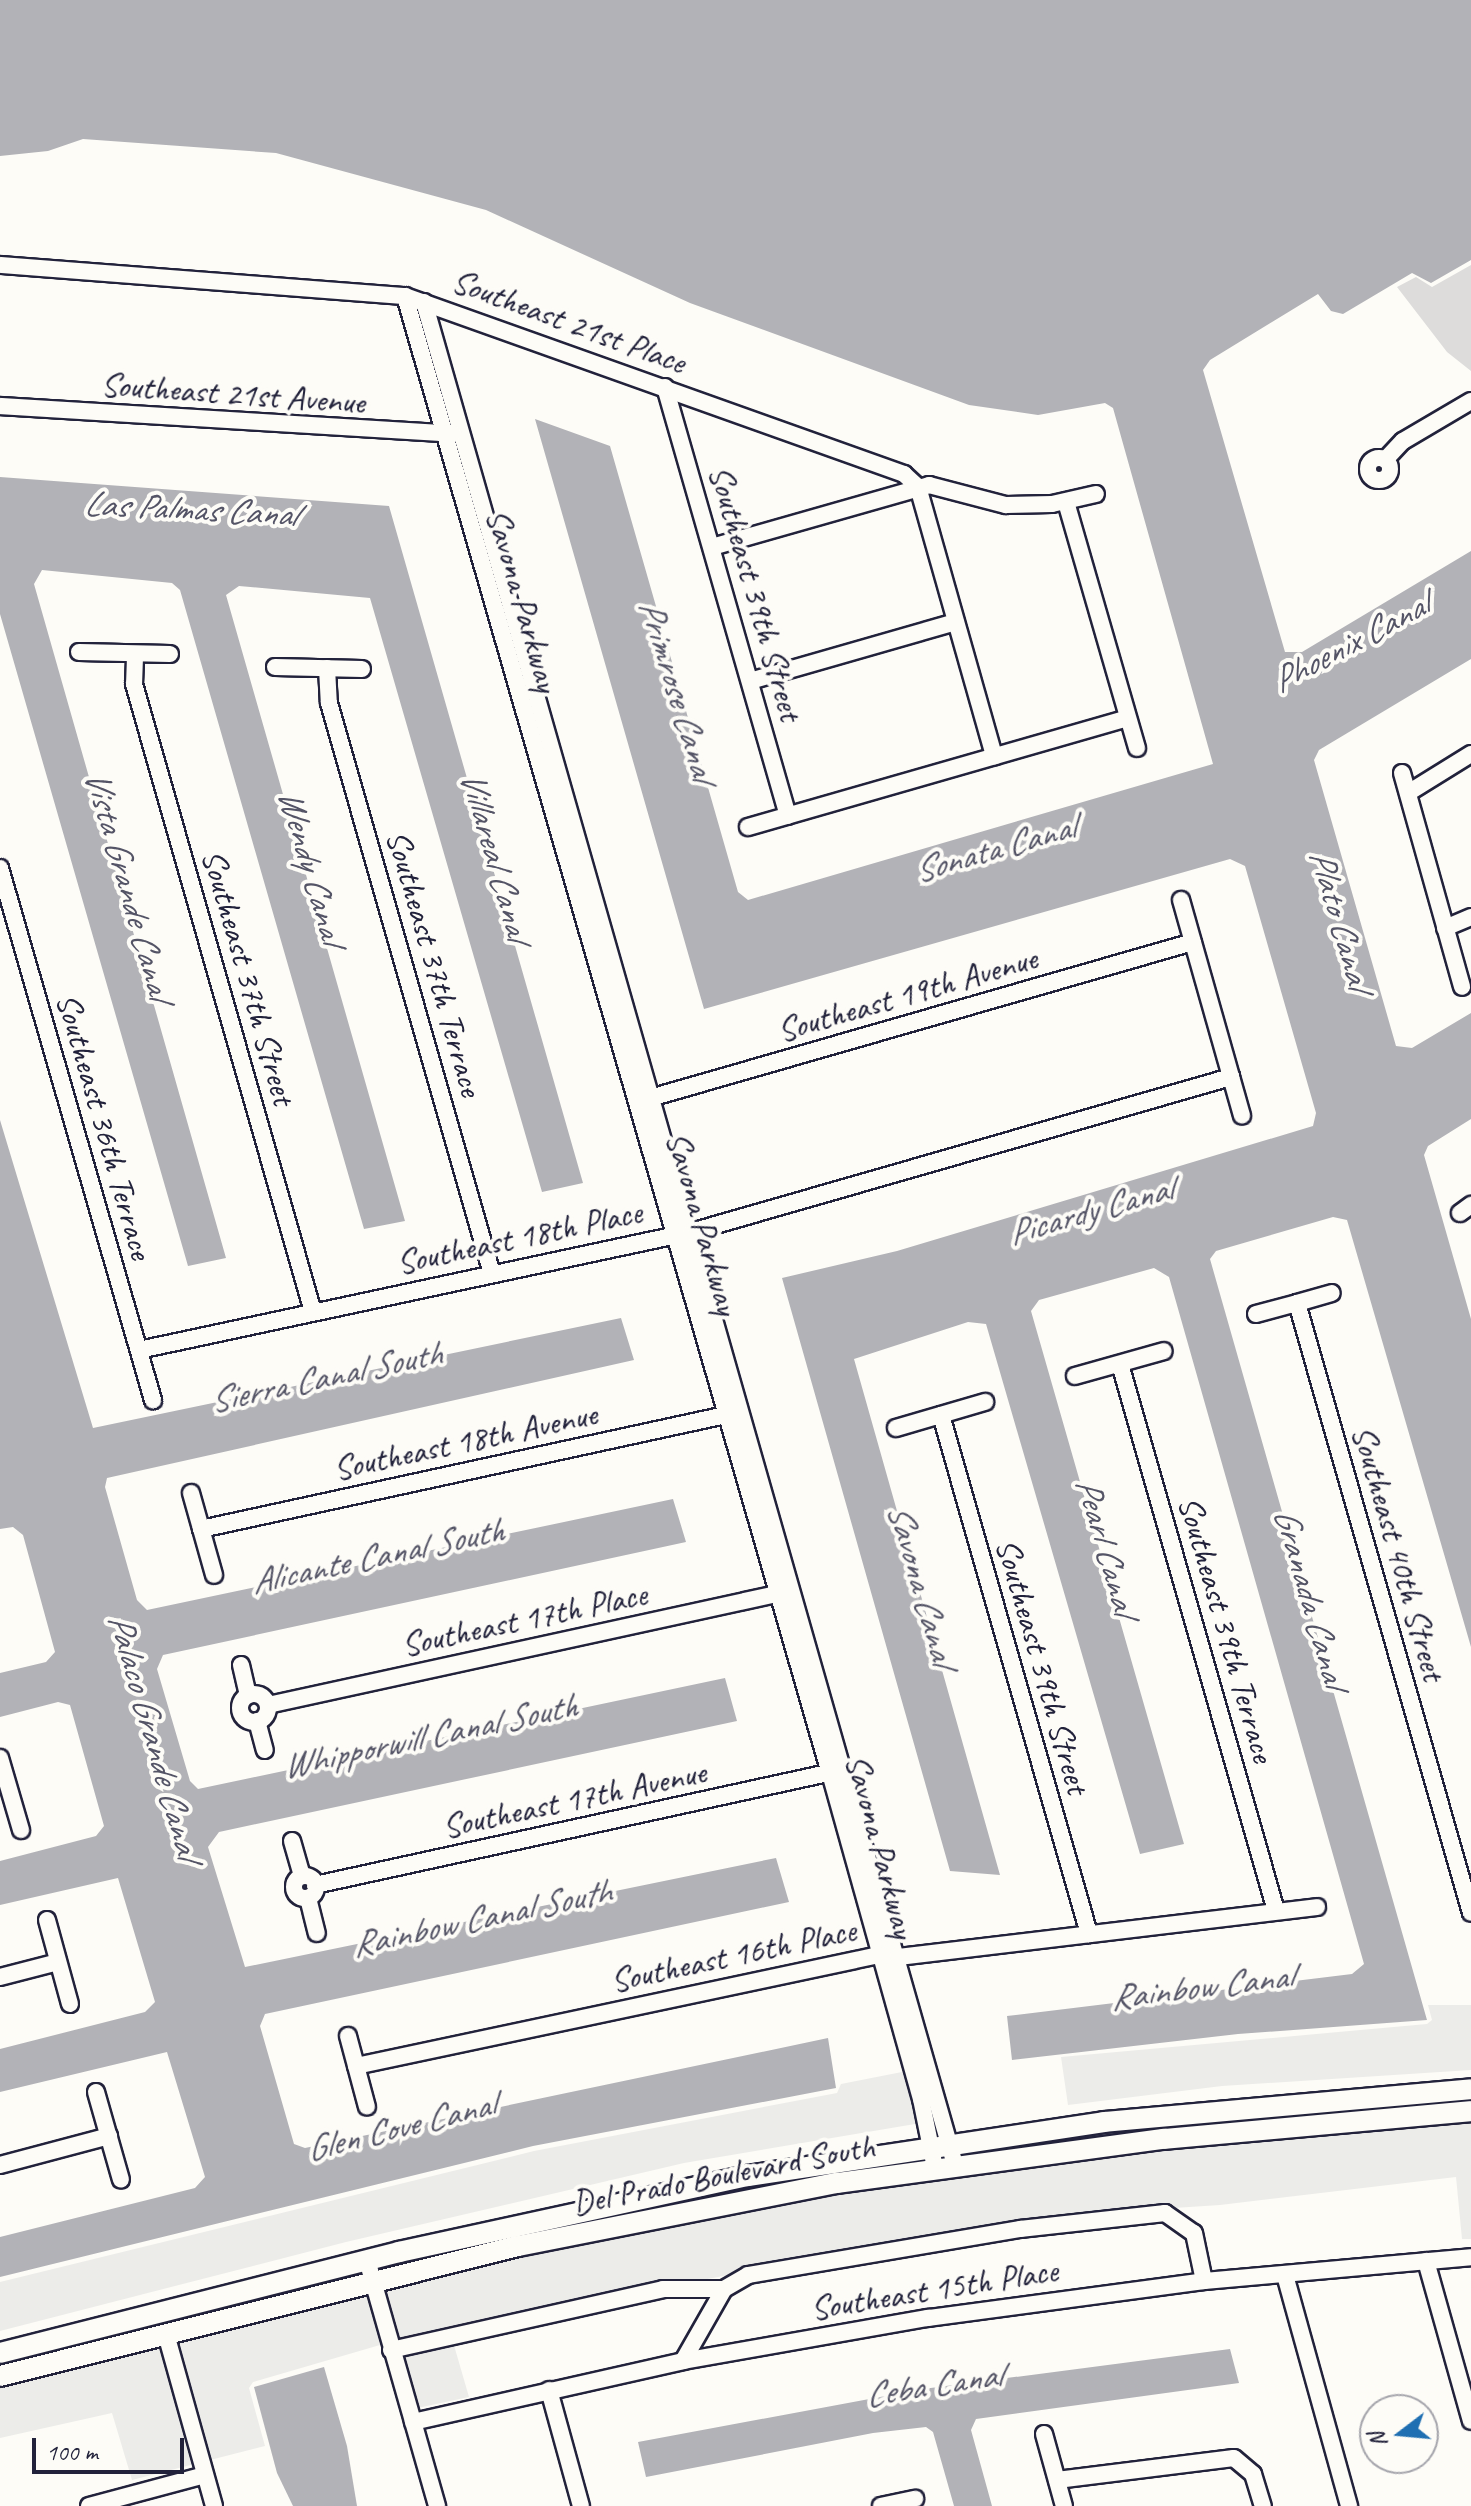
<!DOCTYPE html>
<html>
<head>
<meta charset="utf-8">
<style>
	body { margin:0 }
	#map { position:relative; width:1471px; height:2506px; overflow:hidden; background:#fdfcf7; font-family:Caveat,sans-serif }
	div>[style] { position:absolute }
	.built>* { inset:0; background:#ecece9 }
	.green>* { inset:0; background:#dddcdb }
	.water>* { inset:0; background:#b2b2b7 }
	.roads { filter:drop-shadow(2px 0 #22223b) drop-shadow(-2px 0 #22223b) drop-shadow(0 2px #22223b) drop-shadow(0 -2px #22223b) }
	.minor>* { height:16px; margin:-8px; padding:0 8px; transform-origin:8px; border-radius:8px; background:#fdfcf7 }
	.minor>.ring { margin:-8px; padding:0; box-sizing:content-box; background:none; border:16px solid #fdfcf7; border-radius:50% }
	.major>* { height:20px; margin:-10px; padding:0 10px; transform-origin:10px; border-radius:10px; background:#fdfcf7 }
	span { translate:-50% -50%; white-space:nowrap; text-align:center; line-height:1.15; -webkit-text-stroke:8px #fdfcf7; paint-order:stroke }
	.street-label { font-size:34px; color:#22223b }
	.water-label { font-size:36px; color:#545466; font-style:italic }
	.north { position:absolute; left:1359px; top:2394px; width:80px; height:80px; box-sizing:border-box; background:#fdfcf7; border:2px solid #a5a5ac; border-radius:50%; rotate:254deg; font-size:22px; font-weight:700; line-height:32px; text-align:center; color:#22223b }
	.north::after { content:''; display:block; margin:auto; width:28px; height:36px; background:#1f6fb2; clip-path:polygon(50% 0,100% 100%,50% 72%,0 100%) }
	.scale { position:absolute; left:32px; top:2438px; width:152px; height:36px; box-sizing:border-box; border:4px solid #22223b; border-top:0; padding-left:10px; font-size:24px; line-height:28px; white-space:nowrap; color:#22223b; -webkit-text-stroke:6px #fdfcf7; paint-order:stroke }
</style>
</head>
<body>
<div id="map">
	<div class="built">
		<div style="clip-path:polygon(1428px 2005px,1471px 2005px,1471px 2070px,1222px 2086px,1068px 2105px,1061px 2057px,1427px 2024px,1432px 2020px)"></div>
		<div style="clip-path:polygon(907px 2071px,921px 2123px,684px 2163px,346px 2242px,0 2331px,0 2282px,534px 2151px,837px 2093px,841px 2084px)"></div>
		<div style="clip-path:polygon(1471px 2117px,1471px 2239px,1462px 2239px,1456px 2177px,1220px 2205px,1035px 2217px,449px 2328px,469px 2397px,408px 2410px,380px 2345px,253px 2382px,249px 2388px,265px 2446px,132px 2480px,112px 2413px,0 2438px,0 2382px,623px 2229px,972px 2169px)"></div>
	</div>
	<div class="green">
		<div style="clip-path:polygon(1471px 265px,1471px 371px,1447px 352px,1397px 287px,1416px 277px,1432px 287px)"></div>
	</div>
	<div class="water">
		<div style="clip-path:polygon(0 0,1471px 0,1471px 260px,1431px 283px,1412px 273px,1343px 314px,1331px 311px,1318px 294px,1210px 360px,1203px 370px,1285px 652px,1302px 652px,1471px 551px,1471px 659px,1319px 750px,1314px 760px,1396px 1046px,1412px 1048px,1471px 1013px,1471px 1119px,1428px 1146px,1424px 1155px,1471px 1319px,1471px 1647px,1347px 1220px,1333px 1217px,1216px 1251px,1210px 1259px,1427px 2020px,1238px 2034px,1012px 2060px,1007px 2016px,1352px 1974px,1364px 1964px,1169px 1277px,1154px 1268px,1039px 1300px,1031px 1311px,1184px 1844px,1140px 1854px,986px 1324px,968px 1322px,854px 1359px,1000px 1875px,950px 1871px,782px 1278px,897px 1251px,1313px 1126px,1316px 1113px,1245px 866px,1230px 859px,704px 1009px,535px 419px,610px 446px,738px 892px,748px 900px,1213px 764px,1113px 408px,1105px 403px,1038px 415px,969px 405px,690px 303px,486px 210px,276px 153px,83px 139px,48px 151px,0 156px)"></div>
		<div style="clip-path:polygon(0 477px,389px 506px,583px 1183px,542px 1192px,370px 598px,239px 586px,226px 595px,405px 1221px,364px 1229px,180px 590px,172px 583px,42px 570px,34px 584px,226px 1258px,188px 1266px,0 614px)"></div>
		<div style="clip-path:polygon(0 1120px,93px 1428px,621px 1318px,634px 1360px,107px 1478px,105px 1487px,137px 1600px,147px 1610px,673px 1499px,686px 1542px,163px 1655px,157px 1669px,190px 1781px,198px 1789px,725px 1678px,737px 1721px,219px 1832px,208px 1847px,245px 1967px,776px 1858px,789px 1902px,265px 2014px,260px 2026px,294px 2144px,305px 2148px,828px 2038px,836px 2088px,533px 2146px,0 2277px,0 2237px,195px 2188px,205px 2177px,167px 2052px,0 2092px,0 2049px,145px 2012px,155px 2002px,118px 1878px,0 1905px,0 1861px,96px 1836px,104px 1826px,70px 1705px,58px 1702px,0 1717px,0 1673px,46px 1662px,55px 1652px,23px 1535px,13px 1527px,0 1529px)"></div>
		<div style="clip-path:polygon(1230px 2349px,1239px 2383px,976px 2419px,971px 2430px,992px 2506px,954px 2506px,933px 2432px,926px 2427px,873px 2433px,646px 2477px,638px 2442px,923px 2389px)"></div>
		<div style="clip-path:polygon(324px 2367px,347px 2446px,357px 2506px,293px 2506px,277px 2473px,254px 2387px)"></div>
	</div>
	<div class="roads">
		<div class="minor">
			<div style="left:0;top:265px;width:406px;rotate:4.4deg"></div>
			<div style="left:405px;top:296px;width:530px;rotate:19.63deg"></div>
			<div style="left:904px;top:474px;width:19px;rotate:43deg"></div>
			<div style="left:918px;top:487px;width:280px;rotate:74.2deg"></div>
			<div style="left:405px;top:296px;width:1537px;rotate:73.95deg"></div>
			<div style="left:830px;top:1773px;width:338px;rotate:74.4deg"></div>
			<div style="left:921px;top:2099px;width:70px;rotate:78.5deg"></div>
			<div style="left:424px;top:302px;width:1937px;rotate:74.09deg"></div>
			<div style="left:665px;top:387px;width:446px;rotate:74deg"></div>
			<div style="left:0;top:406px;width:454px;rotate:3.5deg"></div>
			<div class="ring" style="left:1368px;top:458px;width:6px;height:6px"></div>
			<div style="left:1385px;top:460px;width:26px;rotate:-47deg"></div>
			<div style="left:1403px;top:441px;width:79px;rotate:-30.5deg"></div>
			<div style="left:1066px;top:502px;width:256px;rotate:73.9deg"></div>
			<div style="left:712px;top:547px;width:226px;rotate:-15.9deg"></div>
			<div style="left:929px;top:485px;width:80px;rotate:14.6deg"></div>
			<div style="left:1006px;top:505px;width:46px;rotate:-1.2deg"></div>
			<div style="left:1052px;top:504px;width:45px;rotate:-12.8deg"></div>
			<div style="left:79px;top:652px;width:91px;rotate:1.3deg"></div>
			<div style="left:135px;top:657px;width:27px;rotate:92deg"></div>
			<div style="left:134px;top:684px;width:653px;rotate:74.09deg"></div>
			<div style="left:275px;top:667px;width:87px;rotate:1.3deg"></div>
			<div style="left:327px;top:668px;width:35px;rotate:87deg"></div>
			<div style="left:329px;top:703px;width:594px;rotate:74.07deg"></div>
			<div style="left:750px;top:681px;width:214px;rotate:-16deg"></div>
			<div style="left:1402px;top:773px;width:222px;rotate:74.3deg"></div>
			<div style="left:1408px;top:793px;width:74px;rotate:-31.8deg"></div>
			<div style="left:748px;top:827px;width:395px;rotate:-16deg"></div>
			<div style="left:0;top:868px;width:554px;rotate:73.96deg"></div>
			<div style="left:1181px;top:900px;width:224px;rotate:74.2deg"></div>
			<div style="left:1445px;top:928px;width:28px;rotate:-23deg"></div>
			<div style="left:643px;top:1100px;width:572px;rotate:-16.03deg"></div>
			<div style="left:1460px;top:1213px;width:14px;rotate:-36deg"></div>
			<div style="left:1297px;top:1303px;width:36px;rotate:-16deg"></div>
			<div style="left:1256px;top:1314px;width:42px;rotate:-15deg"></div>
			<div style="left:1297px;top:1303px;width:634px;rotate:74.08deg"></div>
			<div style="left:139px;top:1350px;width:564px;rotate:-12.07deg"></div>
			<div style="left:691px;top:1232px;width:562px;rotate:-16.02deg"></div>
			<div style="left:1120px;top:1364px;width:569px;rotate:74.08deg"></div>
			<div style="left:1075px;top:1376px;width:92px;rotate:-15.7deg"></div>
			<div style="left:941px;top:1415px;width:540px;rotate:74.08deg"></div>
			<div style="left:896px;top:1428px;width:93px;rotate:-16.3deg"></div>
			<div style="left:191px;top:1493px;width:85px;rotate:74.3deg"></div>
			<div style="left:201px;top:1529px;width:546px;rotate:-12.26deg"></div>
			<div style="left:241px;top:1665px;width:31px;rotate:77deg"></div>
			<div class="ring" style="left:240px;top:1694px;width:12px;height:12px"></div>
			<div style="left:268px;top:1705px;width:530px;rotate:-12.31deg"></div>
			<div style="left:257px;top:1721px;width:30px;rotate:75deg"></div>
			<div style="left:0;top:1758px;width:75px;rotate:73.7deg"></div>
			<div style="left:292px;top:1841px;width:36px;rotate:74deg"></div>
			<div class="ring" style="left:294px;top:1876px;width:6px;height:6px"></div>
			<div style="left:315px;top:1885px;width:534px;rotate:-12.32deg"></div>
			<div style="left:308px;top:1898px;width:36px;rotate:76deg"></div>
			<div style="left:47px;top:1920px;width:87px;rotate:74.7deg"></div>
			<div style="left:0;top:1977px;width:60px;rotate:-14.5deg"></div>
			<div style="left:348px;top:2036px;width:73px;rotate:75deg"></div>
			<div style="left:356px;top:2066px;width:535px;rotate:-11.98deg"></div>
			<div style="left:879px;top:1955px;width:19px;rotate:6deg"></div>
			<div style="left:898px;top:1957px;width:422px;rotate:-6.8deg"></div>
			<div style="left:96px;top:2092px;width:91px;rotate:74.1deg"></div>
			<div style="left:0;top:2165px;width:113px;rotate:-14.9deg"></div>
			<div style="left:367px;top:2260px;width:256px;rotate:74.1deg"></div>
			<div style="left:1426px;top:2261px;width:166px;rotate:74.3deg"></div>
			<div style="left:1285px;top:2275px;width:240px;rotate:74.5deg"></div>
			<div style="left:166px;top:2334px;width:179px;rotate:74.4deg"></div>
			<div style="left:391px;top:2350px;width:279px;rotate:-12.6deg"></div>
			<div style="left:663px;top:2289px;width:61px"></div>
			<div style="left:683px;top:2361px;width:83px;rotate:-60.3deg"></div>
			<div style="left:724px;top:2289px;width:28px;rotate:-30deg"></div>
			<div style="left:748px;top:2275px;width:276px;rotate:-9.6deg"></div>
			<div style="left:1020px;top:2229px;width:146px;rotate:-6.3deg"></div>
			<div style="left:1165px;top:2213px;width:35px;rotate:35deg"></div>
			<div style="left:1194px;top:2233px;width:49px;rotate:78.2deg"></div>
			<div style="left:549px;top:2390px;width:120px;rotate:74.6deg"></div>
			<div style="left:413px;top:2422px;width:277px;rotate:-12.7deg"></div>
			<div style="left:683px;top:2361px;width:249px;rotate:-10deg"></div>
			<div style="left:928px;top:2318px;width:278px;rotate:-7.6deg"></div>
			<div style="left:1204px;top:2281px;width:268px;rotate:-5.1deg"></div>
			<div style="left:1044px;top:2434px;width:75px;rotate:74.5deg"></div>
			<div style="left:1057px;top:2480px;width:178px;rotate:-7.1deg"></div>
			<div style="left:1234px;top:2458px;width:25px;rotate:40deg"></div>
			<div style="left:1253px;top:2474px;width:34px;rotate:73deg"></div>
			<div style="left:89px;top:2506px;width:120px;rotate:-15deg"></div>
			<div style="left:881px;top:2506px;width:35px;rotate:-12deg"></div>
		</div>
		<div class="major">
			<div style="left:0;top:2353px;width:412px;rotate:-14.2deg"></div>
			<div style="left:399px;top:2252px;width:357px;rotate:-12.3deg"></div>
			<div style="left:748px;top:2176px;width:360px;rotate:-8.6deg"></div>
			<div style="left:1104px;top:2122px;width:368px;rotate:-5.1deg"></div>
			<div style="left:0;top:2376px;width:534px;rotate:-14.09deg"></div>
			<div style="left:518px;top:2246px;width:325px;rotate:-11.2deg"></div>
			<div style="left:837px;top:2183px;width:330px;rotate:-7.7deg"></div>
			<div style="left:1164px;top:2139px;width:308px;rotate:-5.2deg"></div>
		</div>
	</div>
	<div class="street-label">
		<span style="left:569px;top:321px;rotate:20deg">Southeast 21st Place</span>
		<span style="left:233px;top:393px;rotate:4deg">Southeast 21st Avenue</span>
		<span style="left:756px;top:593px;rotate:74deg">Southeast 39th Street</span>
		<span style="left:523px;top:600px;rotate:74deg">Savona Parkway</span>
		<span style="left:435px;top:963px;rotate:74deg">Southeast 37th Terrace</span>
		<span style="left:249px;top:977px;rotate:74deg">Southeast 37th Street</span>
		<span style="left:907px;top:994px;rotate:-16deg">Southeast 19th Avenue</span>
		<span style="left:105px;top:1126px;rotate:74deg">Southeast 36th Terrace</span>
		<span style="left:703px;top:1223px;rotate:74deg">Savona Parkway</span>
		<span style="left:519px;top:1237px;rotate:-12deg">Southeast 18th Place</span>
		<span style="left:465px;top:1441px;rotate:-12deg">Southeast 18th Avenue</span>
		<span style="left:1399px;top:1553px;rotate:74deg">Southeast 40th Street</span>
		<span style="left:524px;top:1619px;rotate:-12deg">Southeast 17th Place</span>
		<span style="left:1227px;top:1629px;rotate:74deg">Southeast 39th Terrace</span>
		<span style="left:1043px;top:1666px;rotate:74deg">Southeast 39th Street</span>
		<span style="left:574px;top:1799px;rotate:-12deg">Southeast 17th Avenue</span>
		<span style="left:881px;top:1846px;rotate:75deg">Savona Parkway</span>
		<span style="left:733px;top:1955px;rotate:-12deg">Southeast 16th Place</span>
		<span style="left:723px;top:2174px;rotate:-11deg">Del Prado Boulevard South</span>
		<span style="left:934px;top:2289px;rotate:-9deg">Southeast 15th Place</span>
	</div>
	<div class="water-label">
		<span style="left:190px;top:509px;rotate:3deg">Las Palmas Canal</span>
		<span style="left:1350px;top:643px;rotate:-28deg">Phoenix Canal</span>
		<span style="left:677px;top:690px;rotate:73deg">Primrose Canal</span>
		<span style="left:994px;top:849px;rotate:-16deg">Sonata Canal</span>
		<span style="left:495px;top:855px;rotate:74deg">Villareal Canal</span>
		<span style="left:311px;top:866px;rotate:74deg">Wendy Canal</span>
		<span style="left:128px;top:884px;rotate:74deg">Vista Grande Canal</span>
		<span style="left:1340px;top:919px;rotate:74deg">Plato Canal</span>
		<span style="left:1090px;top:1211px;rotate:-16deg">Picardy Canal</span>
		<span style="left:325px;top:1377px;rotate:-12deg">Sierra Canal South</span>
		<span style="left:1106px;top:1546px;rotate:74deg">Pearl Canal</span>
		<span style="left:377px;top:1556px;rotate:-12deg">Alicante Canal South</span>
		<span style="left:921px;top:1584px;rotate:74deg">Savona Canal</span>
		<span style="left:1310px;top:1597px;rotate:74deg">Granada Canal</span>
		<span style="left:154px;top:1736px;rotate:74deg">Palaco Grande Canal</span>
		<span style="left:429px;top:1736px;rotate:-12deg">Whipporwill Canal South</span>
		<span style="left:481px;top:1918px;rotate:-12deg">Rainbow Canal South</span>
		<span style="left:1201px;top:1987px;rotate:-7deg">Rainbow Canal</span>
		<span style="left:400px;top:2127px;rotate:-14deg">Glen Cove Canal</span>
		<span style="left:933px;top:2385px;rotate:-9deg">Ceba Canal</span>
	</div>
	<div class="north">N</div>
	<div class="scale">100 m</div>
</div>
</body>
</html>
